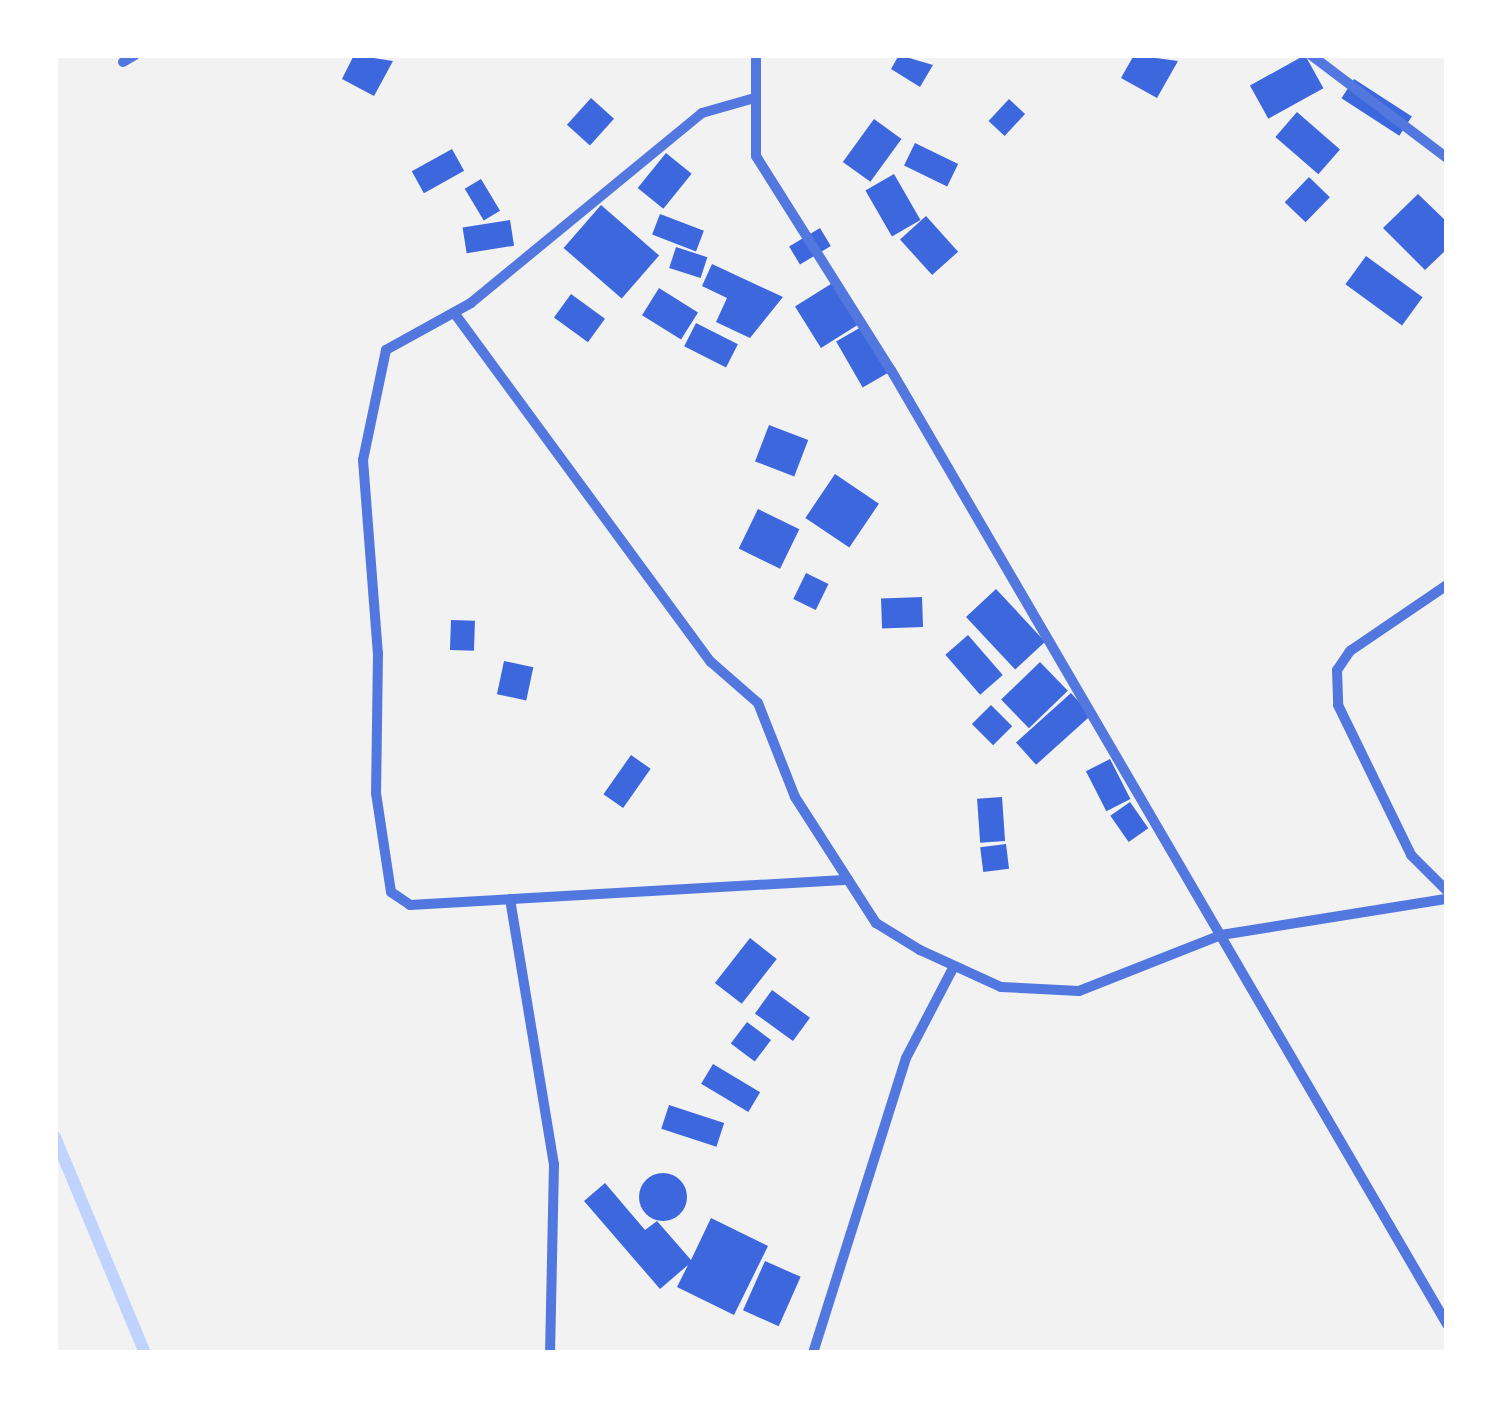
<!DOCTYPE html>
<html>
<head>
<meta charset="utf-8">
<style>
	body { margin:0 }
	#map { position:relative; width:1502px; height:1408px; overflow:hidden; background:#f2f2f2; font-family:Arial,sans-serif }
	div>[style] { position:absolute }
	.stream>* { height:12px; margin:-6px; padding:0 6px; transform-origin:6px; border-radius:6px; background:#bfd3fe }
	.building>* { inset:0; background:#3d67dc; transform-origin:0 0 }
	.round { border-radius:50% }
	.minor>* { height:10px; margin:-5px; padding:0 5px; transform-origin:5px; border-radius:5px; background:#5277de }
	span { translate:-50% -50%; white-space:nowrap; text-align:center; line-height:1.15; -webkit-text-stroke:9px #fff; paint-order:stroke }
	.frame { position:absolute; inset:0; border:58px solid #fff; pointer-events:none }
</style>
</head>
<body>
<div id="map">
	<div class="stream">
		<div style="left:55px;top:1137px;width:234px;rotate:67.4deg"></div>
	</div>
	<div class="building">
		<div style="clip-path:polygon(354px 55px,393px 61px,374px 96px,342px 79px)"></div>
		<div style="clip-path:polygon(899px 55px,933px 65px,920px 87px,891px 69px)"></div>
		<div style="clip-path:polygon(1134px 55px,1178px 61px,1157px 98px,1121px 78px)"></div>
		<div style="left:1305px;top:55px;width:38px;height:63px;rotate:61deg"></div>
		<div style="left:1354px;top:79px;width:69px;height:23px;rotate:33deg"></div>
		<div style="left:591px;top:98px;width:31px;height:36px;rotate:42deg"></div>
		<div style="left:1009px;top:99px;width:22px;height:30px;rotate:43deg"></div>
		<div style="left:1297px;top:112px;width:57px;height:33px;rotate:41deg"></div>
		<div style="left:874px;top:119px;width:34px;height:53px;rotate:36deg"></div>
		<div style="left:915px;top:143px;width:48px;height:25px;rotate:26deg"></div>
		<div style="left:452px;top:149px;width:25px;height:46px;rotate:61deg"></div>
		<div style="left:666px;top:153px;width:33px;height:45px;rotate:39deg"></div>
		<div style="left:894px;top:174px;width:53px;height:33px;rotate:60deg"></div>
		<div style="left:1309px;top:177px;width:29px;height:35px;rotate:44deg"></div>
		<div style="left:481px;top:179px;width:37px;height:19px;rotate:59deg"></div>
		<div style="clip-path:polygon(1418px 194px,1447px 222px,1447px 249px,1425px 270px,1383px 228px)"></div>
		<div style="left:601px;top:205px;width:77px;height:57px;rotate:41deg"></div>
		<div style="left:660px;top:214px;width:47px;height:22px;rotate:21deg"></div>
		<div style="left:926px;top:216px;width:48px;height:35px;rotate:48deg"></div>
		<div style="left:510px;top:220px;width:26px;height:48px;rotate:81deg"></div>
		<div style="left:820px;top:228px;width:21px;height:36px;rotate:59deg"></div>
		<div style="left:676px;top:247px;width:33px;height:22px;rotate:18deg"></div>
		<div style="left:1366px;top:256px;width:70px;height:35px;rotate:36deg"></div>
		<div style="clip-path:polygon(712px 264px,783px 297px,750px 338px,716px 322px,727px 298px,702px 286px)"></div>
		<div style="left:834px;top:282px;width:49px;height:46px;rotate:58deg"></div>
		<div style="left:659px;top:288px;width:46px;height:32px;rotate:32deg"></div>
		<div style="left:571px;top:294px;width:42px;height:29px;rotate:36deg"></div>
		<div style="left:696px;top:323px;width:47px;height:26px;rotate:27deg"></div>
		<div style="left:863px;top:326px;width:53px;height:31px;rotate:60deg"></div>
		<div style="left:769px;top:425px;width:42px;height:39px;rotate:21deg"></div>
		<div style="left:835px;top:474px;width:53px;height:53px;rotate:34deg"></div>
		<div style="left:758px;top:509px;width:46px;height:44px;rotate:26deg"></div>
		<div style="left:806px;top:573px;width:25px;height:29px;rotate:26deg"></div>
		<div style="left:996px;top:589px;width:72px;height:41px;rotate:47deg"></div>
		<div style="left:922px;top:597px;width:30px;height:41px;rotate:88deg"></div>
		<div style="left:451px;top:620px;width:24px;height:30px;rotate:2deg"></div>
		<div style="left:968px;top:635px;width:53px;height:30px;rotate:49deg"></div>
		<div style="left:504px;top:661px;width:30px;height:34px;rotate:12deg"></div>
		<div style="left:1040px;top:662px;width:40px;height:54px;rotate:46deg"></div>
		<div style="left:1071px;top:693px;width:30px;height:74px;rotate:48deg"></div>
		<div style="left:991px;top:705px;width:30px;height:27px;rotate:45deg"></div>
		<div style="left:631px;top:755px;width:24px;height:48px;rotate:35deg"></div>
		<div style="left:1110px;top:759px;width:45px;height:27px;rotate:63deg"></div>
		<div style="left:1002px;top:797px;width:44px;height:25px;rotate:86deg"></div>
		<div style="left:1130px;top:802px;width:32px;height:24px;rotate:55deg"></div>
		<div style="left:1006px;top:844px;width:25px;height:26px;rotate:83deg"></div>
		<div style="left:750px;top:938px;width:34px;height:57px;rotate:38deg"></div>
		<div style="left:772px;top:990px;width:47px;height:29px;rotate:36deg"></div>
		<div style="left:747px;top:1022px;width:30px;height:27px;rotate:37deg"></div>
		<div style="left:713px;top:1064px;width:55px;height:23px;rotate:31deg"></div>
		<div style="left:669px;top:1105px;width:58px;height:25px;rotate:18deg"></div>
		<div class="round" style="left:639px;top:1173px;width:48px;height:48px"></div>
		<div style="clip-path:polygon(605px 1183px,645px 1230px,657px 1221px,691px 1260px,711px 1218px,768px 1246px,734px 1315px,677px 1287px,688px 1265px,660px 1289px,584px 1201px)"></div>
		<div style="left:765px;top:1261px;width:39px;height:54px;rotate:24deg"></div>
	</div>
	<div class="minor">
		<div style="left:756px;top:55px;width:101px;rotate:90deg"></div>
		<div style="left:756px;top:156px;width:253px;rotate:57.8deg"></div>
		<div style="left:891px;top:370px;width:1104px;rotate:59.77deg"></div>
		<div style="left:1311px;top:55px;width:171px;rotate:37.1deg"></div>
		<div style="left:123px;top:62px;width:14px;rotate:-30deg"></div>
		<div style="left:751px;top:99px;width:51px;rotate:164.1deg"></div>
		<div style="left:702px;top:113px;width:299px;rotate:140.6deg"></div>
		<div style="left:471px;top:303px;width:97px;rotate:151.1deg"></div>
		<div style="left:386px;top:350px;width:112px;rotate:101.8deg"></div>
		<div style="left:363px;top:460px;width:194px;rotate:85.6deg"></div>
		<div style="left:378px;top:653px;width:140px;rotate:90.8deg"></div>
		<div style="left:376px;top:793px;width:100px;rotate:81.4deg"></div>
		<div style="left:391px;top:892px;width:23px;rotate:34deg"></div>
		<div style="left:410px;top:905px;width:439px;rotate:-3.3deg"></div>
		<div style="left:455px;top:314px;width:432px;rotate:53.7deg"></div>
		<div style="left:711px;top:662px;width:62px;rotate:41.1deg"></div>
		<div style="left:758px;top:703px;width:101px;rotate:68.5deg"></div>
		<div style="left:795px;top:797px;width:150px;rotate:57.3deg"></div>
		<div style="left:876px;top:923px;width:52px;rotate:31.5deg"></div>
		<div style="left:920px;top:950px;width:89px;rotate:24.6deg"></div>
		<div style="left:1001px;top:987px;width:78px;rotate:2.9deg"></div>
		<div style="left:1079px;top:991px;width:153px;rotate:-21.5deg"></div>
		<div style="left:1221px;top:935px;width:229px;rotate:-9.1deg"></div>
		<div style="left:1447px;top:585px;width:117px;rotate:145.8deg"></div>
		<div style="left:1350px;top:651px;width:23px;rotate:124deg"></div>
		<div style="left:1337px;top:670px;width:35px;rotate:88deg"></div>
		<div style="left:1338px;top:705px;width:167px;rotate:64deg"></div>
		<div style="left:1411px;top:855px;width:51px;rotate:45deg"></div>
		<div style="left:510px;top:899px;width:269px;rotate:80.6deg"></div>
		<div style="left:554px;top:1164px;width:189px;rotate:91.2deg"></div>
		<div style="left:813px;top:1353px;width:309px;rotate:-72.5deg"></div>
		<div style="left:906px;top:1058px;width:102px;rotate:-62.4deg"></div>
	</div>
	<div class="frame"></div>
</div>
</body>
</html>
